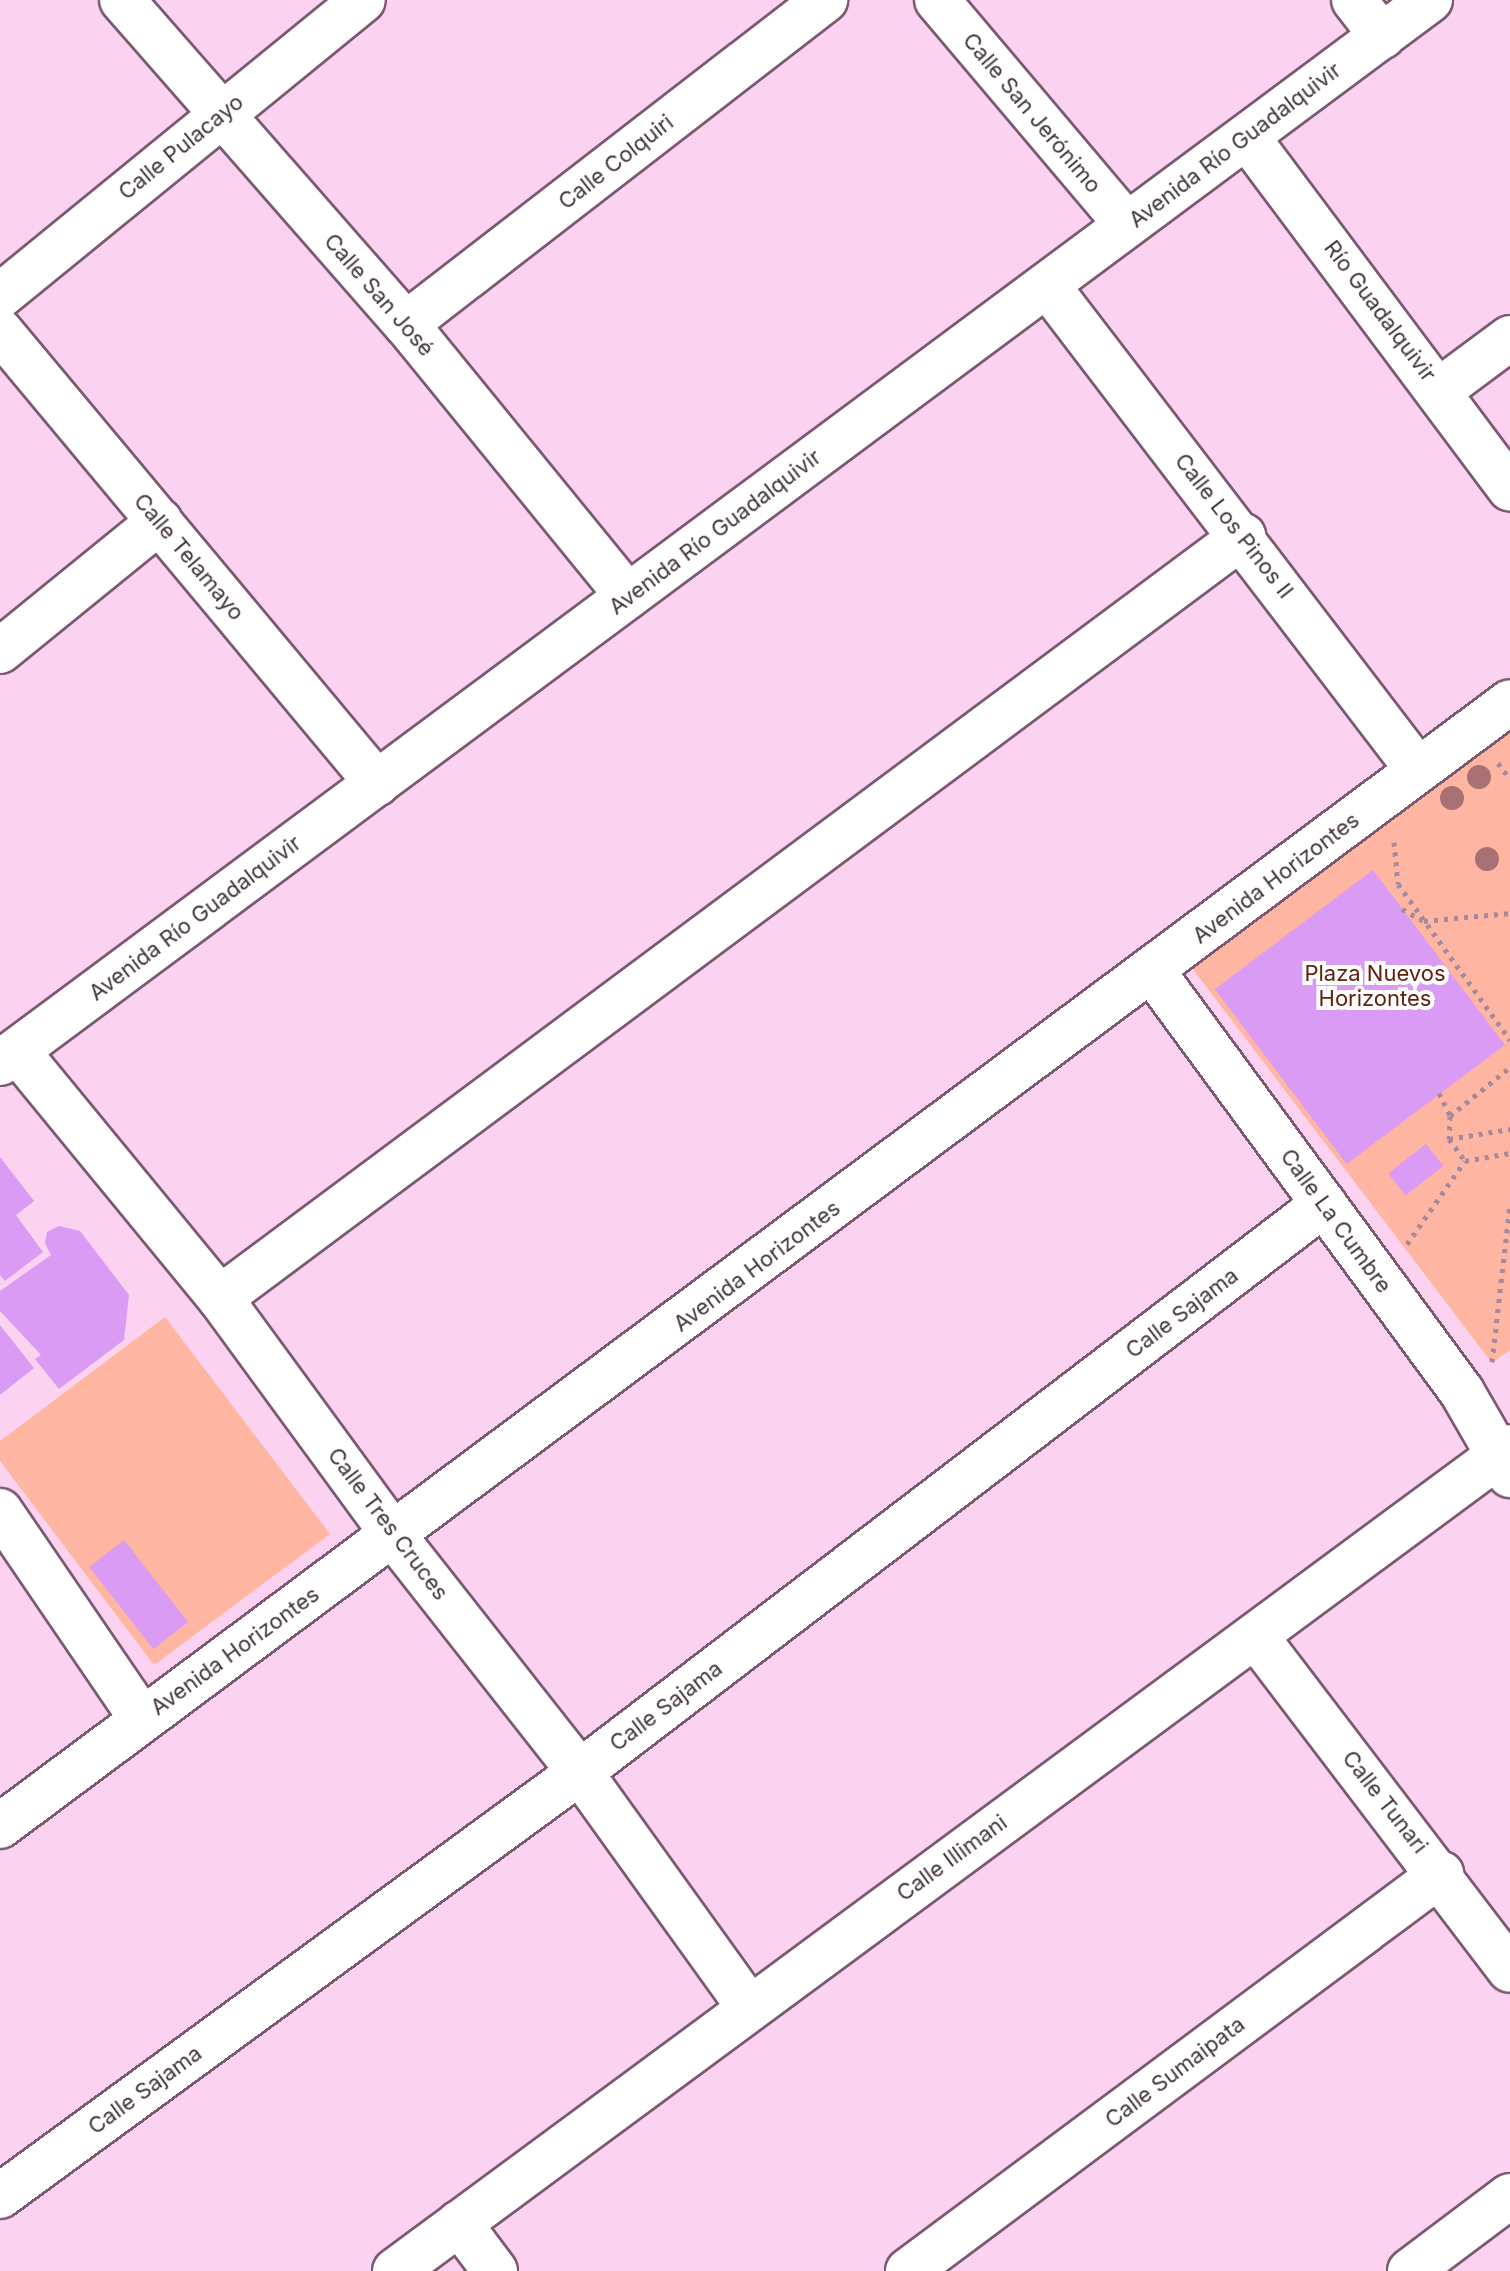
<!DOCTYPE html>
<html>
<head>
<meta charset="utf-8">
<style>
	body { margin:0 }
	#map { position:relative; width:1510px; height:2271px; overflow:hidden; background:#fbd3f0; font-family:Inter,sans-serif }
	div>[style] { position:absolute }
	.green>* { inset:0; background:#feb5a1 }
	.building>* { inset:0; background:#d99bf3; transform-origin:0 0 }
	.path>* { height:5px; margin-top:-2.5px; transform-origin:0; background:repeating-linear-gradient(90deg,#a5899d 0 4px,transparent 0 10px) }
	.roads { filter:drop-shadow(2px 0 #7b5972) drop-shadow(-2px 0 #7b5972) drop-shadow(0 2px #7b5972) drop-shadow(0 -2px #7b5972) }
	.minor>* { height:44px; margin:-22px; padding:0 22px; transform-origin:22px; border-radius:22px; background:#fff }
	.trees>* { width:24px; height:24px; margin:-12px; border-radius:50%; background:#a77174 }
	span { translate:-50% -50%; white-space:nowrap; text-align:center; line-height:1.15; -webkit-text-stroke:8px #fff; paint-order:stroke }
	.street-label { font-size:22px; color:#443540 }
	.park-label { font-size:22px; color:#63200e }
</style>
</head>
<body>
<div id="map">
	<div class="green">
		<div style="clip-path:polygon(1510px 717px,1510px 1350px,1492px 1363px,1186px 960px)"></div>
		<div style="clip-path:polygon(165px 1317px,330px 1534px,154px 1665px,0 1461px,0 1441px)"></div>
	</div>
	<div class="building">
		<div style="left:1373px;top:870px;width:219px;height:198px;rotate:53deg"></div>
		<div style="left:1426px;top:1144px;width:28px;height:48px;rotate:52deg"></div>
		<div style="clip-path:polygon(0 1157px,34px 1201px,16px 1215px,43px 1252px,5px 1281px,0 1275px)"></div>
		<div style="clip-path:polygon(59px 1226px,80px 1231px,129px 1295px,124px 1340px,59px 1389px,35px 1359px,41px 1355px,0 1311px,0 1291px,51px 1255px,45px 1243px,47px 1232px)"></div>
		<div style="clip-path:polygon(0 1325px,34px 1368px,0 1395px)"></div>
		<div style="left:124px;top:1540px;width:104px;height:44px;rotate:52deg"></div>
	</div>
	<div class="path">
		<div style="left:1498px;top:763px;width:20px;rotate:53deg"></div>
		<div style="left:1394px;top:842px;width:42px;rotate:84.6deg"></div>
		<div style="left:1398px;top:884px;width:192px;rotate:54.3deg"></div>
		<div style="left:1402px;top:909px;width:25px;rotate:29deg"></div>
		<div style="left:1424px;top:921px;width:86px;rotate:-5.3deg"></div>
		<div style="left:1439px;top:1093px;width:25px;rotate:64deg"></div>
		<div style="left:1450px;top:1116px;width:23px;rotate:92deg"></div>
		<div style="left:1449px;top:1139px;width:62px;rotate:-9.3deg"></div>
		<div style="left:1450px;top:1116px;width:77px;rotate:-39.2deg"></div>
		<div style="left:1449px;top:1139px;width:27px;rotate:54deg"></div>
		<div style="left:1407px;top:1244px;width:101px;rotate:-55.1deg"></div>
		<div style="left:1465px;top:1161px;width:46px;rotate:-10.1deg"></div>
		<div style="left:1492px;top:1362px;width:158px;rotate:-83.5deg"></div>
	</div>
	<div class="roads">
		<div class="minor">
			<div style="left:122px;top:0;width:431px;rotate:48.8deg"></div>
			<div style="left:406px;top:324px;width:351px;rotate:50.8deg"></div>
			<div style="left:937px;top:0;width:294px;rotate:49.8deg"></div>
			<div style="left:1354px;top:0;width:46px;rotate:52.1deg"></div>
			<div style="left:1247px;top:137px;width:439px;rotate:53.2deg"></div>
			<div style="left:1047px;top:285px;width:611px;rotate:52.59deg"></div>
			<div style="left:0;top:296px;width:468px;rotate:-39.2deg"></div>
			<div style="left:406px;top:324px;width:530px;rotate:-37.71deg"></div>
			<div style="left:0;top:331px;width:589px;rotate:50.17deg"></div>
			<div style="left:1440px;top:390px;width:87px;rotate:-36.6deg"></div>
			<div style="left:0;top:651px;width:206px;rotate:-39.1deg"></div>
			<div style="left:1153px;top:972px;width:521px;rotate:53.66deg"></div>
			<div style="left:1462px;top:1392px;width:96px;rotate:60deg"></div>
			<div style="left:17px;top:1051px;width:320px;rotate:50.6deg"></div>
			<div style="left:220px;top:1298px;width:295px;rotate:53.8deg"></div>
			<div style="left:394px;top:1536px;width:300px;rotate:51.8deg"></div>
			<div style="left:580px;top:1772px;width:288px;rotate:54.3deg"></div>
			<div style="left:0;top:1063px;width:1782px;rotate:-36.63deg"></div>
			<div style="left:220px;top:1298px;width:1276px;rotate:-36.68deg"></div>
			<div style="left:0;top:1511px;width:252px;rotate:55.7deg"></div>
			<div style="left:1257px;top:1638px;width:417px;rotate:52.7deg"></div>
			<div style="left:0;top:1826px;width:1882px;rotate:-36.66deg"></div>
			<div style="left:0;top:2196px;width:718px;rotate:-36.17deg"></div>
			<div style="left:580px;top:1772px;width:936px;rotate:-37.36deg"></div>
			<div style="left:459px;top:2223px;width:60px;rotate:53.1deg"></div>
			<div style="left:395px;top:2271px;width:1386px;rotate:-36.46deg"></div>
			<div style="left:908px;top:2271px;width:665px;rotate:-36.68deg"></div>
			<div style="left:1410px;top:2271px;width:125px;rotate:-36.9deg"></div>
		</div>
	</div>
	<div class="trees">
		<div style="left:1479px;top:777px"></div>
		<div style="left:1452px;top:798px"></div>
		<div style="left:1487px;top:859px"></div>
	</div>
	<div class="street-label">
		<span style="left:1032px;top:113px;rotate:50deg">Calle San Jerónimo</span>
		<span style="left:1235px;top:145px;rotate:-37deg">Avenida Río Guadalquivir</span>
		<span style="left:181px;top:147px;rotate:-39deg">Calle Pulacayo</span>
		<span style="left:616px;top:162px;rotate:-38deg">Calle Colquiri</span>
		<span style="left:379px;top:295px;rotate:49deg">Calle San José</span>
		<span style="left:1380px;top:311px;rotate:53deg">Río Guadalquivir</span>
		<span style="left:1234px;top:526px;rotate:52deg">Calle Los Pinos II</span>
		<span style="left:715px;top:532px;rotate:-37deg">Avenida Río Guadalquivir</span>
		<span style="left:189px;top:557px;rotate:50deg">Calle Telamayo</span>
		<span style="left:1276px;top:878px;rotate:-37deg">Avenida Horizontes</span>
		<span style="left:195px;top:918px;rotate:-37deg">Avenida Río Guadalquivir</span>
		<span style="left:1336px;top:1221px;rotate:54deg">Calle La Cumbre</span>
		<span style="left:757px;top:1266px;rotate:-37deg">Avenida Horizontes</span>
		<span style="left:1182px;top:1313px;rotate:-37deg">Calle Sajama</span>
		<span style="left:388px;top:1524px;rotate:53deg">Calle Tres Cruces</span>
		<span style="left:235px;top:1651px;rotate:-36deg">Avenida Horizontes</span>
		<span style="left:666px;top:1706px;rotate:-37deg">Calle Sajama</span>
		<span style="left:1385px;top:1802px;rotate:52deg">Calle Tunari</span>
		<span style="left:952px;top:1858px;rotate:-36deg">Calle Illimani</span>
		<span style="left:1175px;top:2072px;rotate:-37deg">Calle Sumaipata</span>
		<span style="left:145px;top:2090px;rotate:-36deg">Calle Sajama</span>
	</div>
	<div class="park-label">
		<span style="left:1375px;top:986px">Plaza Nuevos<br>Horizontes</span>
	</div>
</div>
</body>
</html>
